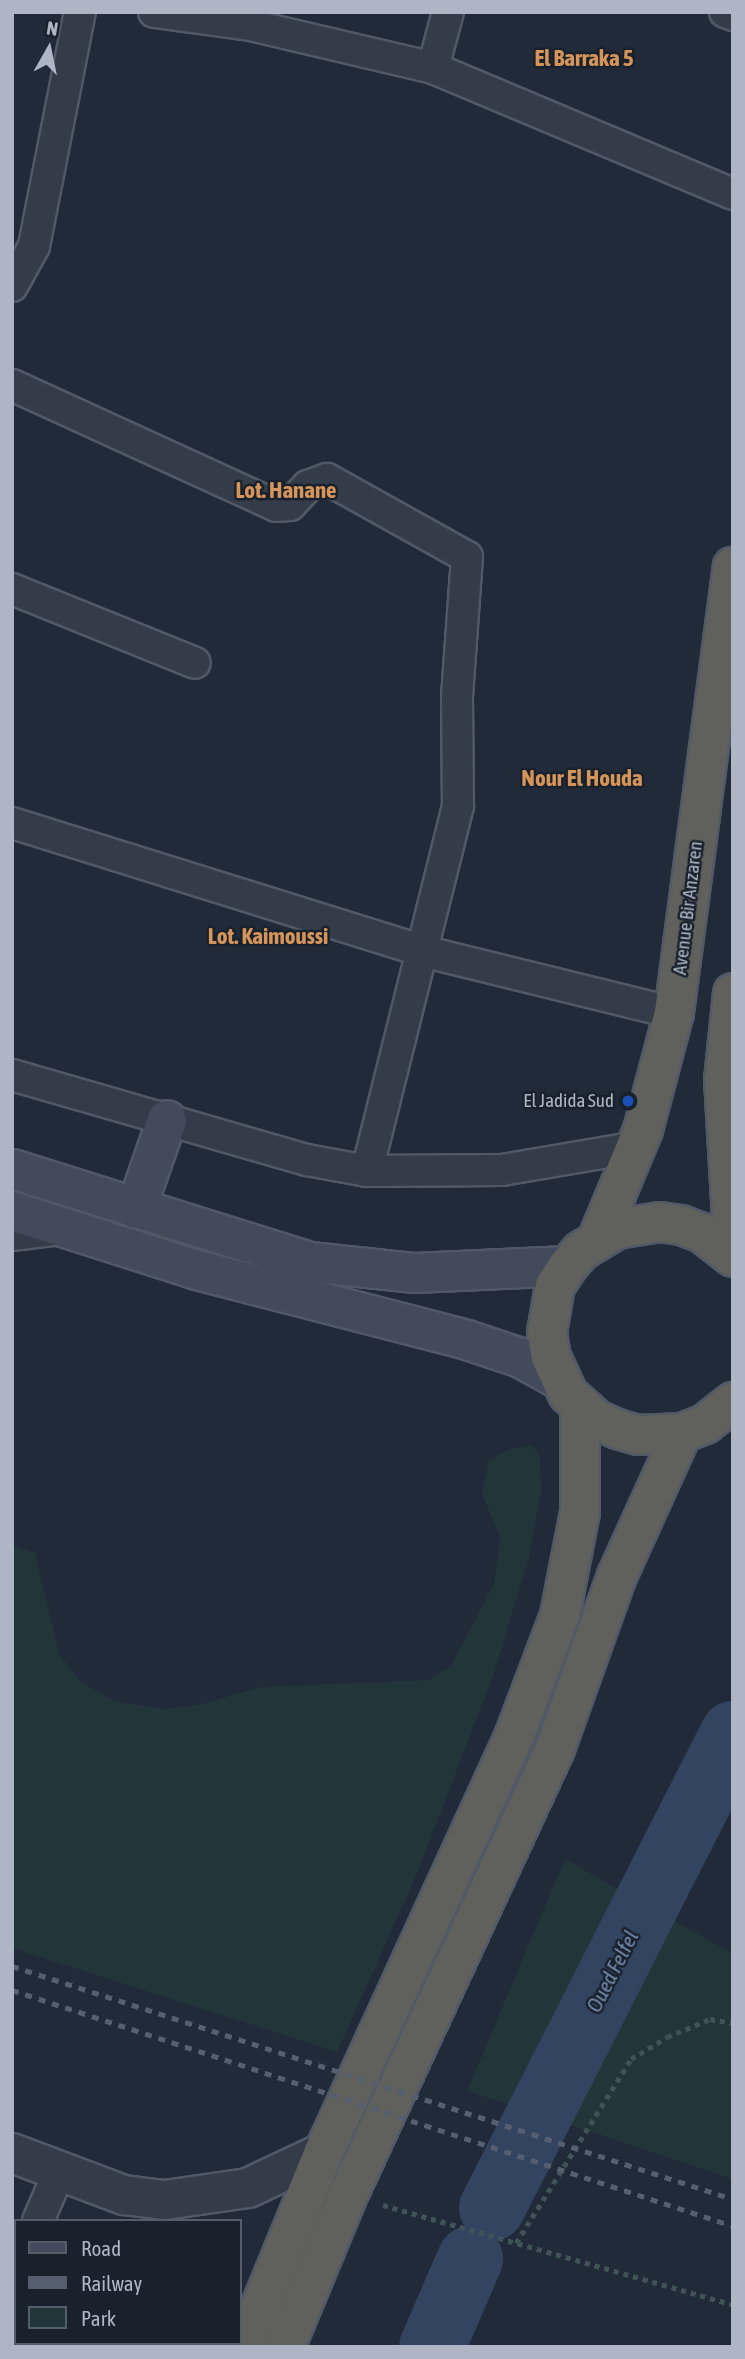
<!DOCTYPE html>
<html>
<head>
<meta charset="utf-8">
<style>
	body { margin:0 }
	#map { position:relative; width:745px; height:2359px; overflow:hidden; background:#202a39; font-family:"Asap Condensed",sans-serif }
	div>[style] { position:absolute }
	.green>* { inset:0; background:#22363a }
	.river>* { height:66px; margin:-33px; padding:0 33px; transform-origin:33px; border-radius:33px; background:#334461 }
	.path>* { height:4.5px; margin-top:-2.25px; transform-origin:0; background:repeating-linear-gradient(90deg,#405357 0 5px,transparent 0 10px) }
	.roads { filter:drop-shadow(2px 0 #515967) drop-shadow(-2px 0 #515967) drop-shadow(0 2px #515967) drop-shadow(0 -2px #515967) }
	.minor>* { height:30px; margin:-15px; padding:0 15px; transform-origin:15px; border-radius:15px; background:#343c49 }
	.tertiary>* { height:38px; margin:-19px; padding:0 19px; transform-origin:19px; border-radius:19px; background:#343c49 }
	.secondary>* { height:38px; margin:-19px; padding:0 19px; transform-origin:19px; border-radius:19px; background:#424a5c }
	.trunk>* { height:38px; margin:-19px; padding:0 19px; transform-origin:19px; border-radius:19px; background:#60605d }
	.rail>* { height:5px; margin-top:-2.5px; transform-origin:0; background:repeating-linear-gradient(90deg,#565f70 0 7px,transparent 0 14px) }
	.dots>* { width:19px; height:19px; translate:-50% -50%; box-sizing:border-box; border:4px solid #19212d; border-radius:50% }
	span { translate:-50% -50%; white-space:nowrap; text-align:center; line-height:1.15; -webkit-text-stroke:5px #19212d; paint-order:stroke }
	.street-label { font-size:19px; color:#aeb6c5 }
	.poi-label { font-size:19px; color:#aeb6c5 }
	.right { translate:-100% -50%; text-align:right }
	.water-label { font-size:21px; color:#758caf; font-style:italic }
	.quarter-label { font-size:23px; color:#d5945a; font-weight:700 }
	.frame { position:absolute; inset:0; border:14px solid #aeb6c5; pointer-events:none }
	.legend { position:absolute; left:14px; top:2219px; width:228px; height:126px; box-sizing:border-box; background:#19212d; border:2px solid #555d6a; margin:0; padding:9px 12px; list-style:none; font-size:21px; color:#aeb6c5 }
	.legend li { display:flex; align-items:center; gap:14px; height:35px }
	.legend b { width:35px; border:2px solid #555d6a }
	.north { position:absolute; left:14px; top:14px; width:70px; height:70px; -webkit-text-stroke:5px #19212d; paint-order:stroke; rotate:9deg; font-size:19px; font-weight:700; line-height:28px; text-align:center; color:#aeb6c5 }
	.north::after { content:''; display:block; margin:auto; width:24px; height:32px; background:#aeb6c5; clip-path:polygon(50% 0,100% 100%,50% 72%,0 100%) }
</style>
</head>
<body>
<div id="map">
	<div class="green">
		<div style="clip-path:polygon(532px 1445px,540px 1457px,541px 1492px,528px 1560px,494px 1673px,419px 1869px,337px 2052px,12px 1948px,12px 1546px,35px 1553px,59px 1654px,81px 1682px,114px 1701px,163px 1709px,202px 1704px,261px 1687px,429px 1680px,451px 1666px,494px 1584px,500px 1537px,482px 1494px,488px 1461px,507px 1450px)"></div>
		<div style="clip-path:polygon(565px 1859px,733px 1954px,733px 2179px,467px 2091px)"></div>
	</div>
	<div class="river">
		<div style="left:492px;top:2208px;width:532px;rotate:-63.05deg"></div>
		<div style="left:432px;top:2347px;width:96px;rotate:-66.6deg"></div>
	</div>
	<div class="path">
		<div style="left:383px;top:2205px;width:364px;rotate:15.9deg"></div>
		<div style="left:516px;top:2243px;width:217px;rotate:-58deg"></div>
		<div style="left:631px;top:2059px;width:42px;rotate:-31.4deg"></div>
		<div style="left:667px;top:2037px;width:47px;rotate:-22.7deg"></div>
		<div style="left:710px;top:2019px;width:23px;rotate:10deg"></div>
	</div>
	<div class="roads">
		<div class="minor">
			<div style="left:154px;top:12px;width:97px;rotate:7.7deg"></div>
			<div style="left:250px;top:25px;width:188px;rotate:13.2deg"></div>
			<div style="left:433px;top:68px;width:325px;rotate:22.8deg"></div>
			<div style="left:725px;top:12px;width:9px;rotate:21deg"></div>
			<div style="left:433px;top:68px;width:58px;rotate:-75deg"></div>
			<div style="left:12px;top:286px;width:46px;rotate:-61.2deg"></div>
			<div style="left:34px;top:246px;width:238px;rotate:-78.9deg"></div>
			<div style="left:12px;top:385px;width:290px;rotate:24.6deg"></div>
			<div style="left:276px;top:506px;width:14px;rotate:-4deg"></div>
			<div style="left:290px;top:505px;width:26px;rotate:-47deg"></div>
			<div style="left:308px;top:486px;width:20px;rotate:-20deg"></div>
			<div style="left:327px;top:479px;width:160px;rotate:29.1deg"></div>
			<div style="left:467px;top:557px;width:140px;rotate:94.1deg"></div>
			<div style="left:457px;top:697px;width:109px;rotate:89.5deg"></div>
			<div style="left:458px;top:806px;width:376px;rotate:104deg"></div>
			<div style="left:12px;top:589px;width:197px;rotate:22deg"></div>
			<div style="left:12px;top:823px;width:430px;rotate:17.3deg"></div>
			<div style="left:422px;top:951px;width:260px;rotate:13.8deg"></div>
			<div style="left:12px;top:1075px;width:307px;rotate:16.1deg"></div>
			<div style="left:307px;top:1160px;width:61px;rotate:10.4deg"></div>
			<div style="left:367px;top:1171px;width:135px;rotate:-0.4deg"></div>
			<div style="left:502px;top:1170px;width:137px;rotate:-9.7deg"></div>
			<div style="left:12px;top:1235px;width:49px;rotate:-7deg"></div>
			<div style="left:38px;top:2221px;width:53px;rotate:-66.8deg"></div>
			<div style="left:12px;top:2282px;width:9px;rotate:-63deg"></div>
			<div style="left:166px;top:2347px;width:4px;rotate:-76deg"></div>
		</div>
		<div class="tertiary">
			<div style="left:12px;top:2153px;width:120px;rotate:20.6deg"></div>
			<div style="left:124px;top:2195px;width:41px;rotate:7deg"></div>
			<div style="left:165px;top:2200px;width:84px;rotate:-8.2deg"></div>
			<div style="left:248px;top:2188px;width:84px;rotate:-25.3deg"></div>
		</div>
		<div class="secondary">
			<div style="left:12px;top:1169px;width:312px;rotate:17.3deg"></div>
			<div style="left:310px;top:1262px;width:106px;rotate:6deg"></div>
			<div style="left:415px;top:1273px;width:153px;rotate:-2.6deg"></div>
			<div style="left:136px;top:1209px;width:94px;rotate:-70.8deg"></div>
			<div style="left:12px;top:1211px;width:194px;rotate:17.7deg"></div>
			<div style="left:197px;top:1270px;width:279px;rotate:14.5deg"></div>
			<div style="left:467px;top:1340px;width:57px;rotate:18.4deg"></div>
			<div style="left:521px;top:1358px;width:43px;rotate:28.9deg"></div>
		</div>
		<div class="trunk">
			<div style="left:733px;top:993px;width:87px;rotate:95.9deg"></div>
			<div style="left:724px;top:1080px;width:155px;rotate:86.7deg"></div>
			<div style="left:598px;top:1238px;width:117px;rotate:-67.4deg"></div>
			<div style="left:643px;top:1130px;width:121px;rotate:-75.2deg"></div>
			<div style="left:674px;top:1013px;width:450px;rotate:-82.5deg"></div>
			<div style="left:733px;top:1257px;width:39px;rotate:-142deg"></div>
			<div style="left:702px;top:1233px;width:22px;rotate:-159deg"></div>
			<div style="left:681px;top:1225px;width:21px;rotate:-172deg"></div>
			<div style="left:660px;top:1222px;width:44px;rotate:170.8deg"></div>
			<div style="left:617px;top:1229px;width:42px;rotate:148.6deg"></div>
			<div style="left:581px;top:1251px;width:20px;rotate:131deg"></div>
			<div style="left:568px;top:1266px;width:24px;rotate:123deg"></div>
			<div style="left:555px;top:1286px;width:48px;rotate:99.7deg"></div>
			<div style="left:547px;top:1333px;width:24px;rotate:81deg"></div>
			<div style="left:551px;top:1357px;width:41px;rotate:65.3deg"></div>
			<div style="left:568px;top:1394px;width:39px;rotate:42deg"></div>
			<div style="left:597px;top:1420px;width:22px;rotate:24deg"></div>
			<div style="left:617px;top:1429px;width:22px;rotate:16deg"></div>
			<div style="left:638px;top:1435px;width:44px;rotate:-2.6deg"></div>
			<div style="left:682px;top:1433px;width:25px;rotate:-21deg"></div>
			<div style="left:705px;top:1424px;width:36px;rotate:-38deg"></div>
			<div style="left:244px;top:2347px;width:211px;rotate:-67.7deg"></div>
			<div style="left:324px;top:2152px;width:456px;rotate:-65.4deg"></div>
			<div style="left:514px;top:1737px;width:130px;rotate:-69.3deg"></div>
			<div style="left:560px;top:1615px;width:105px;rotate:-79deg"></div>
			<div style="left:580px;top:1512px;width:106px;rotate:-90deg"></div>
			<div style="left:285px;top:2347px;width:165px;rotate:-67.5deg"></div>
			<div style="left:348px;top:2195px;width:492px;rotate:-65.1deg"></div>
			<div style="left:555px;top:1749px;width:184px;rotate:-70.3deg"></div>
			<div style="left:617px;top:1576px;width:157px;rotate:-65.6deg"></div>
		</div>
	</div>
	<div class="rail">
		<div style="left:12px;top:1966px;width:758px;rotate:17.91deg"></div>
		<div style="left:12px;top:1990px;width:759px;rotate:18.12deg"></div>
	</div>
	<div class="dots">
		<div style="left:628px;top:1101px;background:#1a4fb4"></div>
	</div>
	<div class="street-label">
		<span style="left:688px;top:908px;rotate:-83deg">Avenue Bir Anzaren</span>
	</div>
	<div class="poi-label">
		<span class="right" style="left:614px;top:1101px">El Jadida Sud</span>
	</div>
	<div class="water-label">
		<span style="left:612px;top:1971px;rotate:-63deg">Oued Felfel</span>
	</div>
	<div class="quarter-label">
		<span style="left:584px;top:58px">El Barraka 5</span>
		<span style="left:286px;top:490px">Lot. Hanane</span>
		<span style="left:582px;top:778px">Nour El Houda</span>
		<span style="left:268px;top:936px">Lot. Kaimoussi</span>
	</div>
	<div class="frame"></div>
	<ul class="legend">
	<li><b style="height:9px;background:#424a5c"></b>Road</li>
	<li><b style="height:9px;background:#565f70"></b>Railway</li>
	<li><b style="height:19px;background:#22363a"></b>Park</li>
	</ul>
	<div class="north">N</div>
</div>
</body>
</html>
